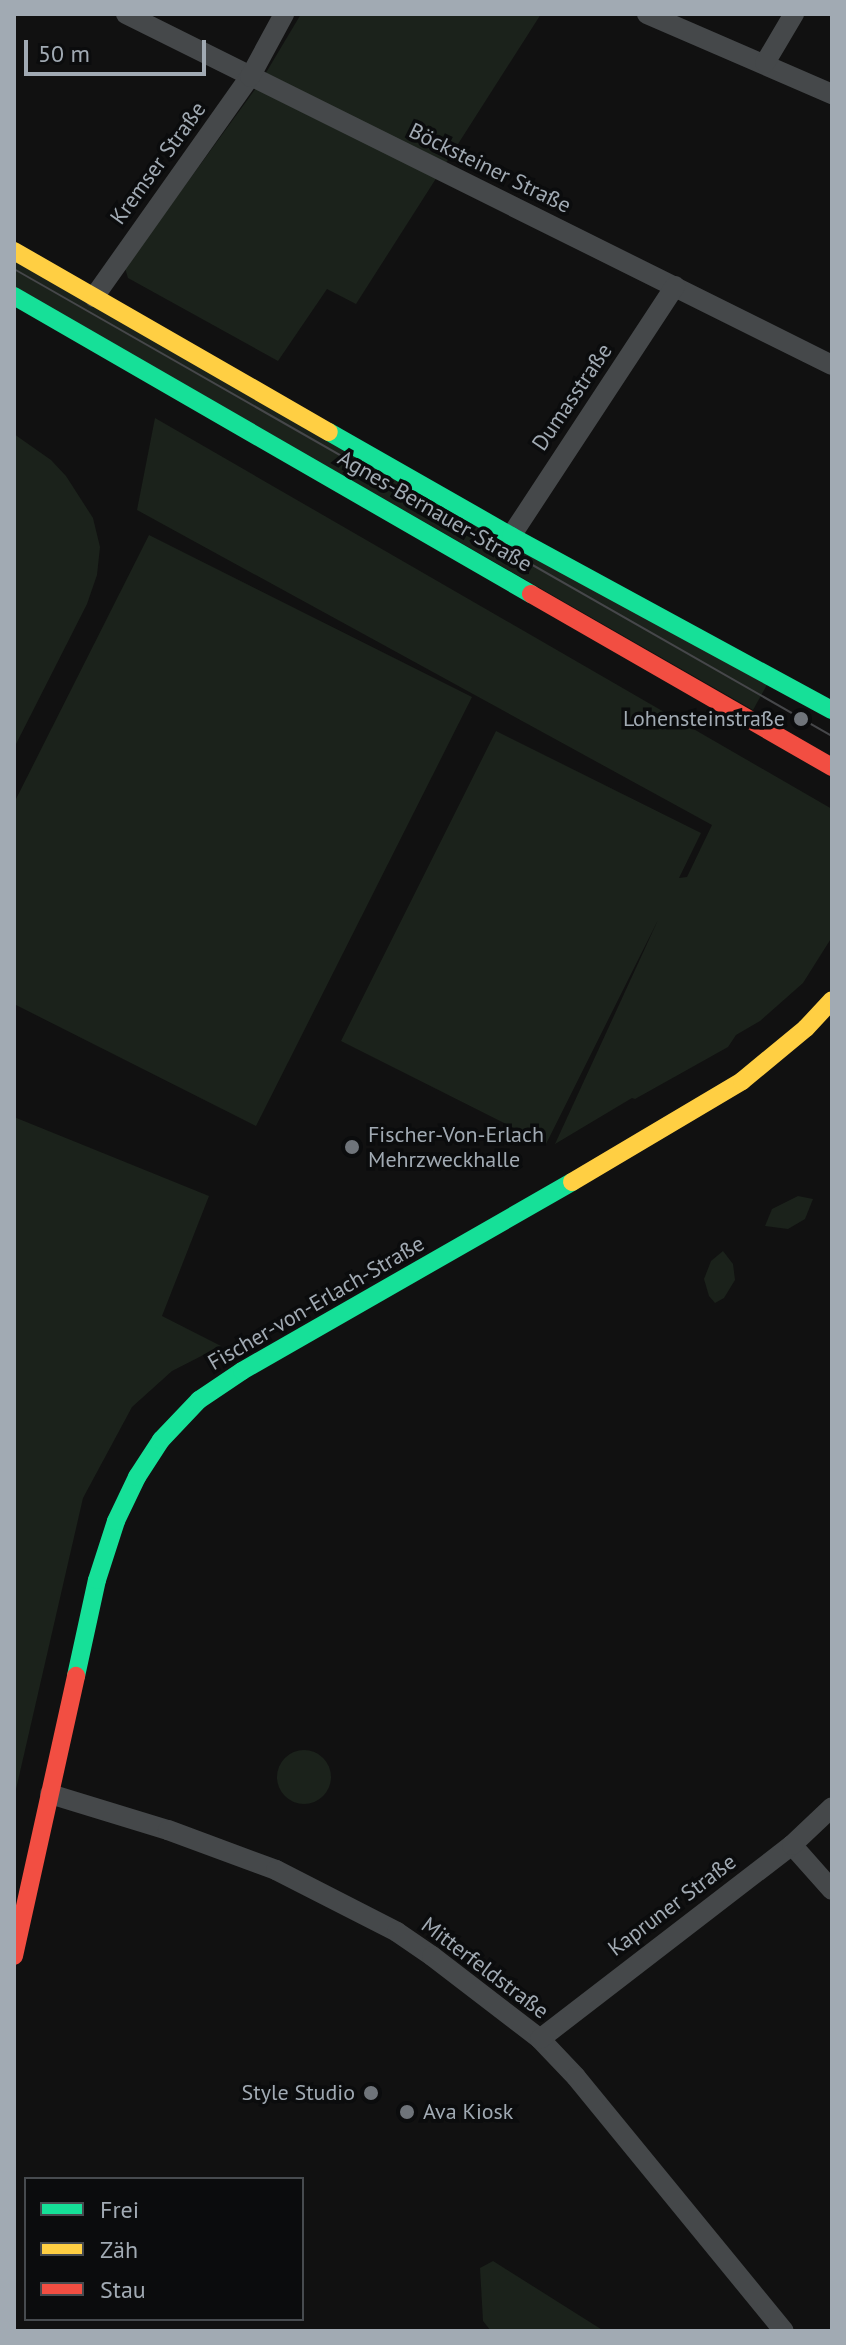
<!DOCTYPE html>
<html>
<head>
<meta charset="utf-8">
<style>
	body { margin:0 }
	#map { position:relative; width:846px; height:2345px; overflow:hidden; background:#111; font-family:"PT Sans",sans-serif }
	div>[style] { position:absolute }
	.green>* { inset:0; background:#1b221b }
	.round { border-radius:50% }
	.street>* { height:20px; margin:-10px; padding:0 10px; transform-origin:10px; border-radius:10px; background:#45484a }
	.fast>* { height:18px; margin:-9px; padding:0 9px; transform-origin:9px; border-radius:9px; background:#16e098 }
	.slow>* { height:18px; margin:-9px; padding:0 9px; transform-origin:9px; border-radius:9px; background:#ffcf43 }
	.jam>* { height:18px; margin:-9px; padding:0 9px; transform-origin:9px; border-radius:9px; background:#f24e42 }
	.tram>* { height:2px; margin:-1px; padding:0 1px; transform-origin:1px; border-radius:1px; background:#46474a }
	.dots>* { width:22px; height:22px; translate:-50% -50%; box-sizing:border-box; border:4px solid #0b0c0d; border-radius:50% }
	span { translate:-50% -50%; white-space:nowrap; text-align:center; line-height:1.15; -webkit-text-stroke:7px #0b0c0d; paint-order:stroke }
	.street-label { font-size:22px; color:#a1aab3 }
	.poi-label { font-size:22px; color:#a1aab3 }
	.right { translate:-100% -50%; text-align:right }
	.left { translate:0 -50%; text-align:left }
	.frame { position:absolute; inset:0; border:16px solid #a1aab3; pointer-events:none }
	.legend { position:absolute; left:24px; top:2177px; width:280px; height:144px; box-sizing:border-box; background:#0b0c0d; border:2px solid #474b4f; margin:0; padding:10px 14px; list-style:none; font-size:24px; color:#a1aab3 }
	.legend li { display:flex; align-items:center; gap:16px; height:40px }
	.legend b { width:40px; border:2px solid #474b4f }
	.scale { position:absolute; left:24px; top:40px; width:182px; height:36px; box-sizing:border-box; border:4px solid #a1aab3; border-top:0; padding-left:10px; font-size:24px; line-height:28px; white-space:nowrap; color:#a1aab3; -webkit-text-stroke:6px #0b0c0d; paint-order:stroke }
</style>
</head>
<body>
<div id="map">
	<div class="green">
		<div style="clip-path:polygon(301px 14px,541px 14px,356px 304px,327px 289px,278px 361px,128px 278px,125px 268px,261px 81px)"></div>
		<div style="clip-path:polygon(14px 260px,768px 683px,753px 710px,14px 287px)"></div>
		<div style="clip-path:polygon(155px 418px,832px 809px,832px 937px,803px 983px,760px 1021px,736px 1035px,728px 1047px,635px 1099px,632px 1098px,555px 1144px,658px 920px,546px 1144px,341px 1041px,496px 731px,701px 833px,679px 878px,687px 877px,712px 825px,137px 510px)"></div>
		<div style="clip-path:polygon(14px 434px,51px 460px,66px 476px,93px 518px,100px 547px,97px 575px,87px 604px,14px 748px)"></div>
		<div style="clip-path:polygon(149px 535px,472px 697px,256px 1126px,14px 1004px,14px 803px)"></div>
		<div style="clip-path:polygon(14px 1117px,209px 1196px,162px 1316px,221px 1346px,172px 1371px,132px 1407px,83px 1498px,14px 1798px)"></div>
		<div style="clip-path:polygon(798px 1196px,813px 1199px,805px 1219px,788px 1229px,765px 1226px,772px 1209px)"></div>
		<div style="clip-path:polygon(723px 1251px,733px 1264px,735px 1280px,724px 1298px,715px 1303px,709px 1296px,704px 1279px,711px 1261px)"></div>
		<div class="round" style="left:277px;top:1750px;width:54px;height:54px"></div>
		<div style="clip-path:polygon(493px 2261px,604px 2331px,491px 2331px,483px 2321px,480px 2268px)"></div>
	</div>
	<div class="street">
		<div style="left:126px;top:14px;width:788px;rotate:26.44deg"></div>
		<div style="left:647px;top:14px;width:202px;rotate:23.4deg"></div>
		<div style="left:765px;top:63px;width:57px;rotate:-59.4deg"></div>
		<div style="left:94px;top:297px;width:270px;rotate:-54.7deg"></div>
		<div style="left:250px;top:77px;width:72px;rotate:-61.6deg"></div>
		<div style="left:511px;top:536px;width:299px;rotate:-56.7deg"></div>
		<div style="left:50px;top:1794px;width:123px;rotate:17deg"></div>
		<div style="left:168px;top:1830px;width:115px;rotate:20.3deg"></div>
		<div style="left:276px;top:1870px;width:136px;rotate:27.1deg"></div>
		<div style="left:397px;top:1932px;width:42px;rotate:34.4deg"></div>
		<div style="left:432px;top:1956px;width:136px;rotate:37.5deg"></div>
		<div style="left:540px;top:2039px;width:52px;rotate:46.5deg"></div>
		<div style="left:576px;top:2077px;width:328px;rotate:50.7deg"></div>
		<div style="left:792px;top:1845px;width:60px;rotate:48.4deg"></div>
		<div style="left:540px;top:2039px;width:318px;rotate:-37.6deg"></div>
		<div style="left:792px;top:1845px;width:55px;rotate:-43.5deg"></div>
	</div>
	<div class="fast">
		<div style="left:14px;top:296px;width:597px;rotate:29.96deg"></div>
		<div style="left:329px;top:432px;width:210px;rotate:29.7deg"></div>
		<div style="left:511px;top:536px;width:365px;rotate:28.5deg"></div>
		<div style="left:76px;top:1676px;width:98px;rotate:-77.7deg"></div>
		<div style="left:97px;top:1580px;width:62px;rotate:-72.1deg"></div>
		<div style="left:116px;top:1521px;width:49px;rotate:-64.5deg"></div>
		<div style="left:137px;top:1477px;width:44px;rotate:-57deg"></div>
		<div style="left:161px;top:1440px;width:55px;rotate:-46.5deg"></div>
		<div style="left:199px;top:1400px;width:52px;rotate:-34deg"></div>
		<div style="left:242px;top:1371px;width:380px;rotate:-29.8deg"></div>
	</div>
	<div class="slow">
		<div style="left:14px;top:251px;width:363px;rotate:29.9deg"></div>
		<div style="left:572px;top:1182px;width:198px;rotate:-30.7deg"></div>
		<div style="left:742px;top:1081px;width:83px;rotate:-39.6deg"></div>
		<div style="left:806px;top:1028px;width:38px;rotate:-47deg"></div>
	</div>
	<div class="jam">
		<div style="left:531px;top:594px;width:347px;rotate:29.9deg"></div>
		<div style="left:14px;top:1956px;width:287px;rotate:-77.5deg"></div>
	</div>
	<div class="tram">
		<div style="left:14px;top:269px;width:942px;rotate:29.72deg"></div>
	</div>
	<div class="dots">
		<div style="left:801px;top:719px;background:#6f747a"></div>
		<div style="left:352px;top:1147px;background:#6f747a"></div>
		<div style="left:371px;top:2093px;background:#6f747a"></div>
		<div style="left:407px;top:2112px;background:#6f747a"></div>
	</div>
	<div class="street-label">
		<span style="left:158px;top:163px;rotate:-54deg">Kremser Straße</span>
		<span style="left:490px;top:168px;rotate:26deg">Böcksteiner Straße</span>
		<span style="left:572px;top:397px;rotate:-56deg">Dumasstraße</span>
		<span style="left:435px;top:511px;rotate:30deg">Agnes-Bernauer-Straße</span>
		<span style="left:316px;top:1303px;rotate:-30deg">Fischer-von-Erlach-Straße</span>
		<span style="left:672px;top:1905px;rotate:-37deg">Kapruner Straße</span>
		<span style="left:485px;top:1968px;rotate:37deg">Mitterfeldstraße</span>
	</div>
	<div class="poi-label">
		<span class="right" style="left:785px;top:719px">Lohensteinstraße</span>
		<span class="left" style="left:368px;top:1147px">Fischer-Von-Erlach<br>Mehrzweckhalle</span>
		<span class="right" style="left:355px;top:2093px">Style Studio</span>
		<span class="left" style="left:423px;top:2112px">Ava Kiosk</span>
	</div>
	<div class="frame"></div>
	<ul class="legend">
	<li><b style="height:10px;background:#16e098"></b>Frei</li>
	<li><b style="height:10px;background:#ffcf43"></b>Zäh</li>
	<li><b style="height:10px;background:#f24e42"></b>Stau</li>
	</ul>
	<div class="scale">50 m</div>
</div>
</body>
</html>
